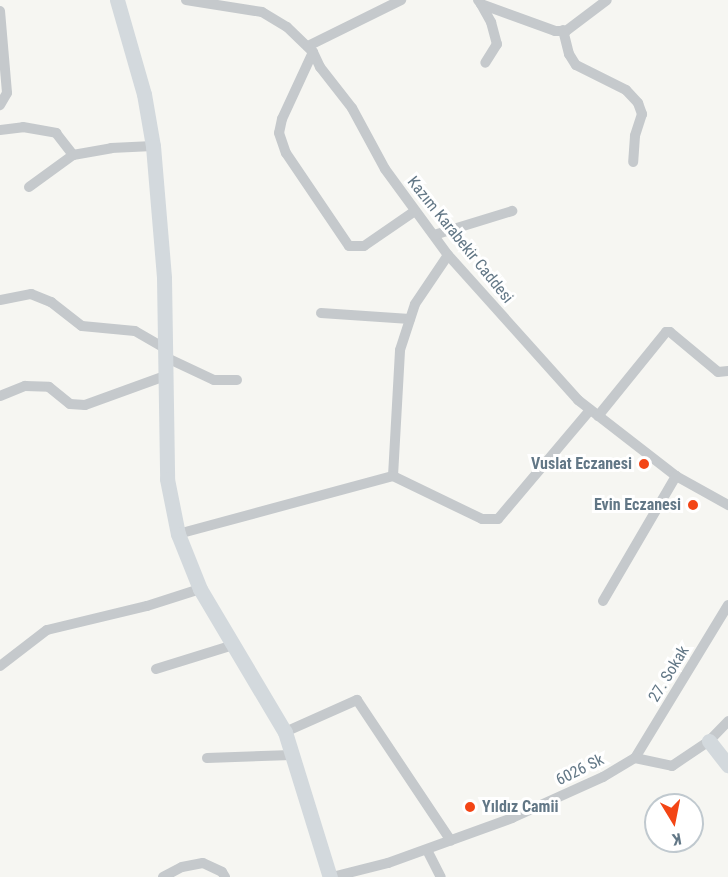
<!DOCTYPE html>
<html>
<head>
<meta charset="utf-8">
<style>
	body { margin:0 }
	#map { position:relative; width:728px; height:877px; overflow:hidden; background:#f6f6f2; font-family:"Roboto Condensed",sans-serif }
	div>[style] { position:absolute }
	.street>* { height:10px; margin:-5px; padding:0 5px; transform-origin:5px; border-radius:5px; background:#c5c9cc }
	.secondary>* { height:15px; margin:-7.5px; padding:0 7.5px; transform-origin:7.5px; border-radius:7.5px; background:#d3d9dd }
	.dots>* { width:16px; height:16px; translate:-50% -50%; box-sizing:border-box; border:3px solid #fff; border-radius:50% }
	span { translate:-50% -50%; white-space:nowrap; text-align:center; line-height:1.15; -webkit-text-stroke:6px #fff; paint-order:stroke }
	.street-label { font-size:16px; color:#627786 }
	.poi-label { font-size:16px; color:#627786; font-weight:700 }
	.right { translate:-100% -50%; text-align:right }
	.left { translate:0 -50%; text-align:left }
	.north { position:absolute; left:644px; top:793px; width:60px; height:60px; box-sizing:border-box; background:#fff; border:2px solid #c0c9cf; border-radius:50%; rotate:170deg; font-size:16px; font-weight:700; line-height:24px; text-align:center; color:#627786 }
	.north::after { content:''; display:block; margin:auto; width:21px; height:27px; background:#f34515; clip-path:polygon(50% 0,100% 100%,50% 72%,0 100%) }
</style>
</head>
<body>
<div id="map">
	<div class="street">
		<div style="left:186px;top:0;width:77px;rotate:9deg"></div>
		<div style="left:262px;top:12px;width:29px;rotate:31deg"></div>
		<div style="left:287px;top:27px;width:36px;rotate:44deg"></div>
		<div style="left:313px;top:52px;width:17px;rotate:65deg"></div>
		<div style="left:320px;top:67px;width:52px;rotate:52deg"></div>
		<div style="left:352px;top:108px;width:69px;rotate:61.6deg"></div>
		<div style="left:385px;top:169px;width:107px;rotate:53.8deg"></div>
		<div style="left:448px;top:255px;width:195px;rotate:48.1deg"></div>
		<div style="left:578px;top:400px;width:124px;rotate:37.8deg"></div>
		<div style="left:676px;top:476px;width:60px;rotate:29.1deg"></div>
		<div style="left:478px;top:0;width:5px;rotate:53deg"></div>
		<div style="left:481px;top:4px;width:79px;rotate:20deg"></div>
		<div style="left:555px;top:31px;width:11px"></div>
		<div style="left:566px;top:31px;width:51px;rotate:-37.1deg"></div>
		<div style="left:481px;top:4px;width:21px;rotate:61deg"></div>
		<div style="left:491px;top:22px;width:23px;rotate:75deg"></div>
		<div style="left:497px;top:44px;width:22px;rotate:122deg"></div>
		<div style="left:0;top:11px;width:82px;rotate:85.1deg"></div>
		<div style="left:7px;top:93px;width:14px;rotate:120deg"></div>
		<div style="left:563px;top:30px;width:25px;rotate:76deg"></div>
		<div style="left:569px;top:54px;width:13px;rotate:58deg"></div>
		<div style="left:576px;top:65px;width:56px;rotate:26.6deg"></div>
		<div style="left:626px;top:90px;width:18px;rotate:47deg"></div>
		<div style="left:638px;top:103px;width:12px;rotate:70deg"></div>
		<div style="left:642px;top:114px;width:23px;rotate:108deg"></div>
		<div style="left:635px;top:136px;width:26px;rotate:94deg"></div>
		<div style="left:308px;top:46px;width:104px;rotate:-26.3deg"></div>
		<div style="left:313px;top:52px;width:74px;rotate:114.8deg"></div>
		<div style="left:282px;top:119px;width:14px;rotate:102deg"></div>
		<div style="left:279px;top:133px;width:21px;rotate:71deg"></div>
		<div style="left:286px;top:153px;width:112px;rotate:55.9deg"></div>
		<div style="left:349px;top:246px;width:15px"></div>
		<div style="left:364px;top:246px;width:62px;rotate:-34.5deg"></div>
		<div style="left:0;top:130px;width:23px;rotate:-7deg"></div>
		<div style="left:23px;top:127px;width:34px;rotate:10deg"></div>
		<div style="left:56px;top:133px;width:28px;rotate:52deg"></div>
		<div style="left:29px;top:187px;width:54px;rotate:-36deg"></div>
		<div style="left:73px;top:155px;width:39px;rotate:-10deg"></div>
		<div style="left:111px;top:148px;width:42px;rotate:-2.7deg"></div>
		<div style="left:434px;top:235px;width:82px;rotate:-17.1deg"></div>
		<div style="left:0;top:300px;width:32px;rotate:-11deg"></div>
		<div style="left:31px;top:294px;width:22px;rotate:22deg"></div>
		<div style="left:51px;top:302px;width:39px;rotate:38deg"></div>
		<div style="left:82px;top:326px;width:53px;rotate:5.4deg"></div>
		<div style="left:135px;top:331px;width:34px;rotate:30deg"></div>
		<div style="left:321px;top:313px;width:89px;rotate:3.9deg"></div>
		<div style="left:165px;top:357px;width:54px;rotate:25.1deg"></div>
		<div style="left:214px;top:380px;width:23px"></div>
		<div style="left:0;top:396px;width:27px;rotate:-22deg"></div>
		<div style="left:25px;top:386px;width:24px;rotate:2deg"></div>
		<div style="left:49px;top:387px;width:27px;rotate:39deg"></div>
		<div style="left:70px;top:404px;width:15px;rotate:4deg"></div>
		<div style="left:85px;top:405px;width:85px;rotate:-19.9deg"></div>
		<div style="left:598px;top:416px;width:108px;rotate:-51deg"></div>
		<div style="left:666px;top:332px;width:4px"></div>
		<div style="left:670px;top:332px;width:62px;rotate:39.8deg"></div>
		<div style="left:718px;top:372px;width:10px;rotate:-6deg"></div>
		<div style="left:393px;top:476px;width:126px;rotate:-86.8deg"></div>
		<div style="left:400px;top:350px;width:48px;rotate:-71.9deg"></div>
		<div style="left:415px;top:304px;width:59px;rotate:-56deg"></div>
		<div style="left:178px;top:534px;width:223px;rotate:-15.1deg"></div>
		<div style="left:393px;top:476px;width:99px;rotate:25.8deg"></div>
		<div style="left:482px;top:519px;width:16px"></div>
		<div style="left:498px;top:519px;width:143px;rotate:-49.8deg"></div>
		<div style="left:603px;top:601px;width:145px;rotate:-59.7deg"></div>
		<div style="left:0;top:666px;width:59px;rotate:-37.5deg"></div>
		<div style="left:47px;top:630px;width:103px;rotate:-13.5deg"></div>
		<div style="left:147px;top:606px;width:56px;rotate:-17.8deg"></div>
		<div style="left:156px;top:669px;width:81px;rotate:-17.3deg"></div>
		<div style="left:285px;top:732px;width:79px;rotate:-24deg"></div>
		<div style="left:357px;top:700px;width:169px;rotate:56.3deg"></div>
		<div style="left:207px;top:758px;width:85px;rotate:-2deg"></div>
		<div style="left:635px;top:758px;width:179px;rotate:-58.7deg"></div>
		<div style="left:427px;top:850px;width:30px;rotate:63deg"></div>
		<div style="left:163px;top:877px;width:21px;rotate:-28deg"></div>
		<div style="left:182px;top:867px;width:21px;rotate:-11deg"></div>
		<div style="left:203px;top:863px;width:21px;rotate:25deg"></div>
		<div style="left:222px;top:872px;width:6px;rotate:59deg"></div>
		<div style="left:332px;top:877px;width:58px;rotate:-14deg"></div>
		<div style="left:388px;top:863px;width:132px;rotate:-19.9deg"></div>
		<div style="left:512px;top:818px;width:100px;rotate:-24.3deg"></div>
		<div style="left:603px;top:777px;width:37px;rotate:-31deg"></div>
		<div style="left:635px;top:758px;width:38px;rotate:12deg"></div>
		<div style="left:672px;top:766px;width:45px;rotate:-34deg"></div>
		<div style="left:709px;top:741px;width:28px;rotate:-46deg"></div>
	</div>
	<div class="secondary">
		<div style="left:117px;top:0;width:98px;rotate:74deg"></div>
		<div style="left:144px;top:94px;width:53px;rotate:80.2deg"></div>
		<div style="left:153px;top:146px;width:132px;rotate:85.2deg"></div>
		<div style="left:164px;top:278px;width:201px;rotate:89.1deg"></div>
		<div style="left:167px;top:479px;width:56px;rotate:78.7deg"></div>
		<div style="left:178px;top:534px;width:59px;rotate:68.2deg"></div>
		<div style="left:200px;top:589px;width:166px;rotate:59.3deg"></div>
		<div style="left:285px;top:732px;width:152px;rotate:72.8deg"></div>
		<div style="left:709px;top:741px;width:31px;rotate:52deg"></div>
	</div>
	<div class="dots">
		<div style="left:644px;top:464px;background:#f34515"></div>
		<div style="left:693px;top:505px;background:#f34515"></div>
		<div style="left:470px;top:807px;background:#f34515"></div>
	</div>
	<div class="street-label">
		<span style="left:460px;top:240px;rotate:51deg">Kazım Karabekir Caddesi</span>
		<span style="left:669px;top:674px;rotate:-59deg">27. Sokak</span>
		<span style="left:580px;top:770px;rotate:-26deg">6026 Sk</span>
	</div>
	<div class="poi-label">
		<span class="right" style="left:632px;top:464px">Vuslat Eczanesi</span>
		<span class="right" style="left:681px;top:505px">Evin Eczanesi</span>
		<span class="left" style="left:482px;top:807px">Yıldız Camii</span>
	</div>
	<div class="north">K</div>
</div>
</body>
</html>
